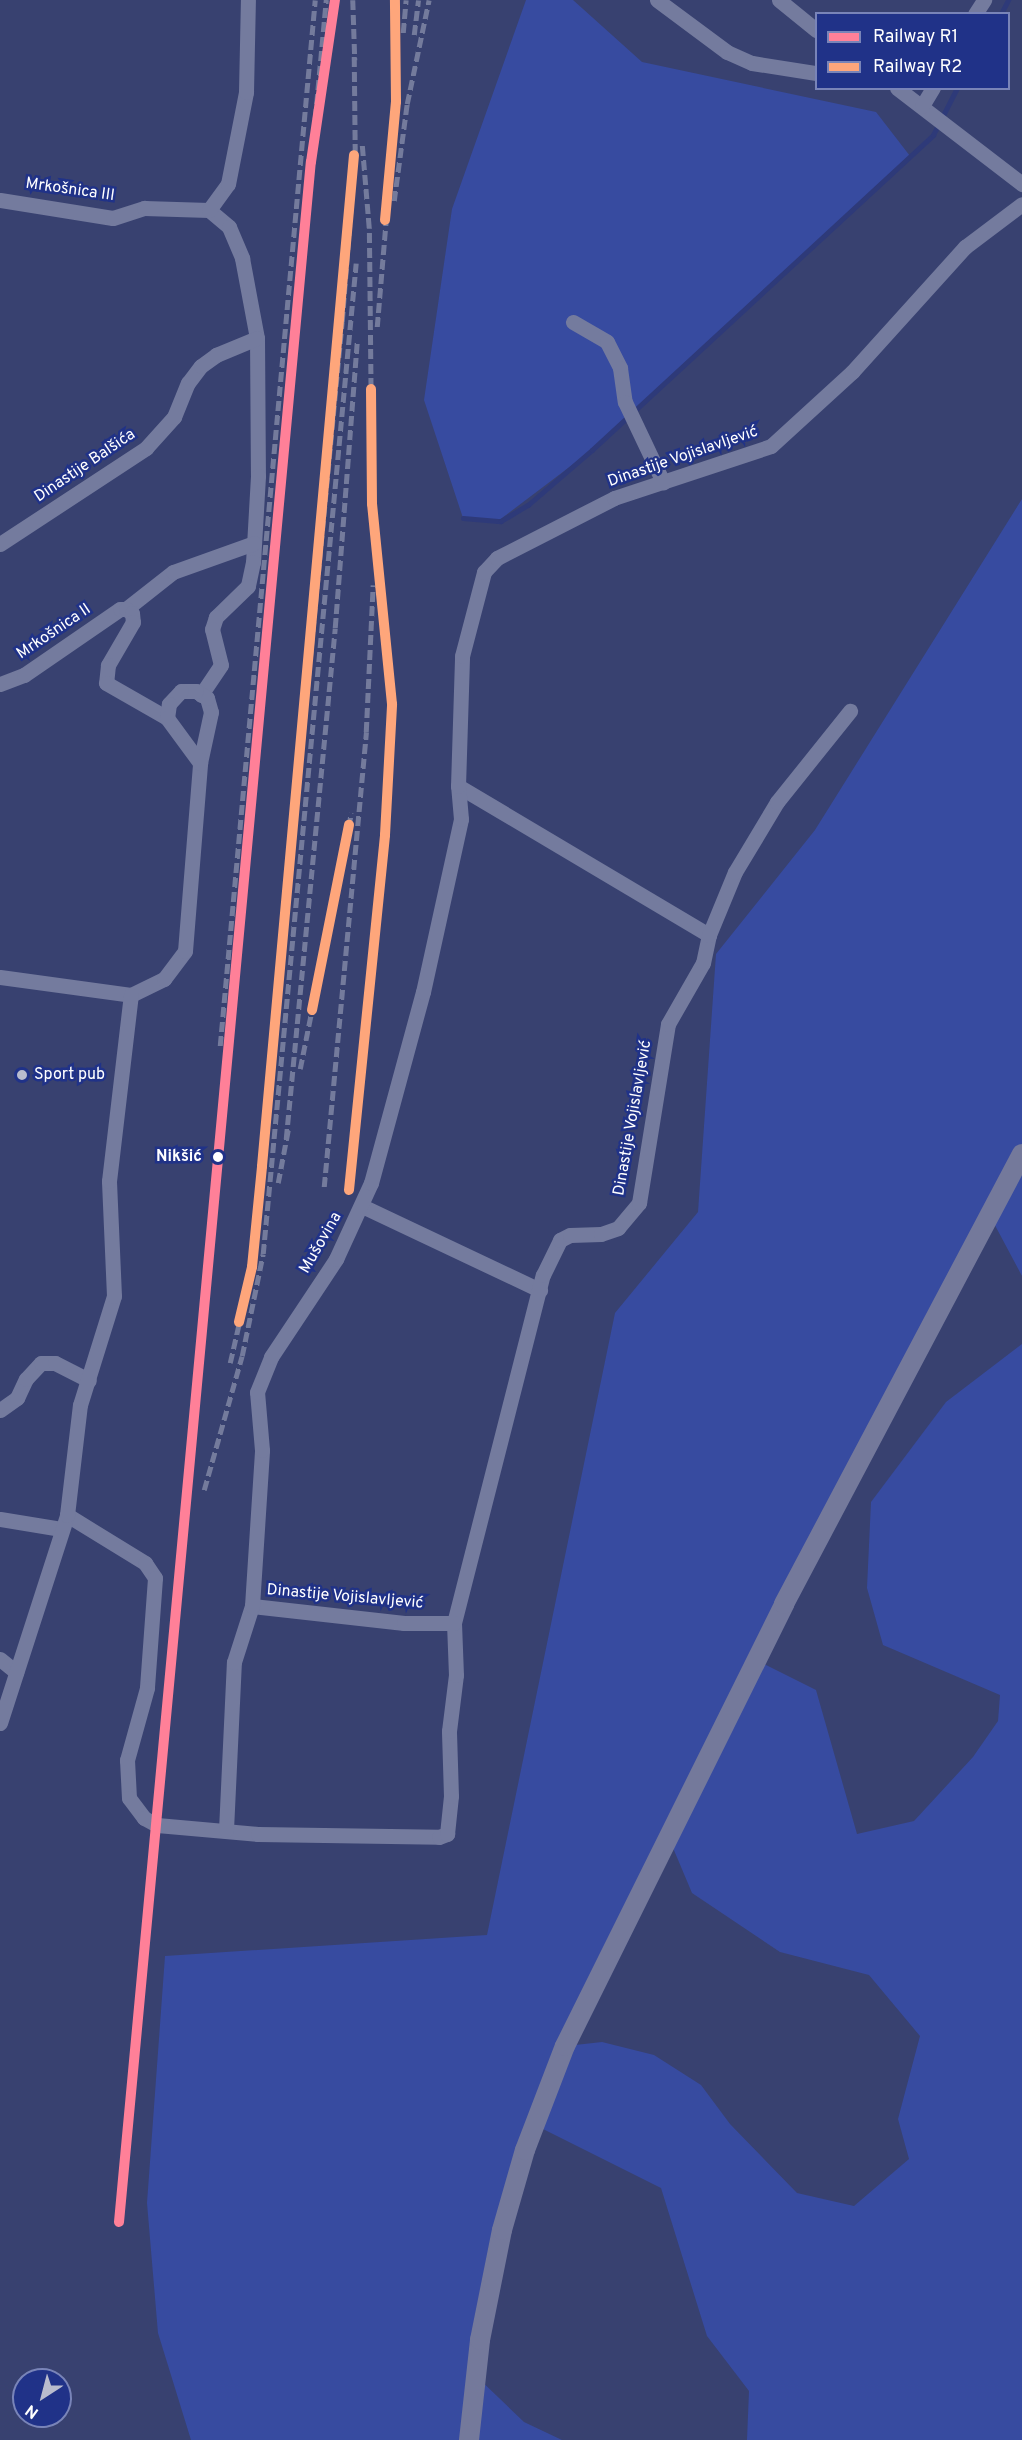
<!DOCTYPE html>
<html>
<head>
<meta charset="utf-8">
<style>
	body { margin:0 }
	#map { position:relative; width:1022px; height:2440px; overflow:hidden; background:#384170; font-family:Overpass,sans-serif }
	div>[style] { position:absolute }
	.green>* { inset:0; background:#374ba0 }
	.stream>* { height:4.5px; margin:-2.25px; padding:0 2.25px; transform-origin:2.25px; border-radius:2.25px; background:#2e3a79 }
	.minor>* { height:15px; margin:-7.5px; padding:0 7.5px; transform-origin:7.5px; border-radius:7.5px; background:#747b9e }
	.major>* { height:20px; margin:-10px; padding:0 10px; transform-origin:10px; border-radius:10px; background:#74799b }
	.rail>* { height:4.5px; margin-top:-2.25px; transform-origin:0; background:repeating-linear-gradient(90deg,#747b9c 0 10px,transparent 0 14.5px) }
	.rail-1>* { height:10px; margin:-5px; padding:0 5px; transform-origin:5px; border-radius:5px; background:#ff8098 }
	.rail-2>* { height:10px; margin:-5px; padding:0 5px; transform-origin:5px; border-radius:5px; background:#fea67b }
	.dots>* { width:16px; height:16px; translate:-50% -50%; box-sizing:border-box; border:3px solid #203288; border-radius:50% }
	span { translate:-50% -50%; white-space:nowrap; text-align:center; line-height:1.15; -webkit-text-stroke:5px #203288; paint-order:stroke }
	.street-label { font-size:16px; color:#fff }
	.poi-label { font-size:16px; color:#fff }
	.left { translate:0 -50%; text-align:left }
	.stop-label { font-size:16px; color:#fff; font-weight:700 }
	.right { translate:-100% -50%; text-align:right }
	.legend { position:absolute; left:815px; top:12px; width:195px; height:78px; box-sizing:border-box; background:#203288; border:2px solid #7984b8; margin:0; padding:8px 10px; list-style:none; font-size:18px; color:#fff }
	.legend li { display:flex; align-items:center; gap:12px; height:30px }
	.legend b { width:30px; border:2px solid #7984b8 }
	.north { position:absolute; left:12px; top:2368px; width:60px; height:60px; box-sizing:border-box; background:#203288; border:2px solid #7984b8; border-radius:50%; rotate:216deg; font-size:16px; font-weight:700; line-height:24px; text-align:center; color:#fff }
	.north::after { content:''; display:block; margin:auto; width:21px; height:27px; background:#b9bccd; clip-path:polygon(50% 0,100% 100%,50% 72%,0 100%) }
</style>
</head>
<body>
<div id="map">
	<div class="green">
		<div style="clip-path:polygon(526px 0,573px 0,642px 62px,876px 112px,910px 156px,592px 450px,498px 521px,463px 518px,424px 400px,452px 209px)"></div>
		<div style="clip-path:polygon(evenodd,1022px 499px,1022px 1276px,990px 1216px,756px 1660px,816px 1690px,857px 1834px,914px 1821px,973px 1757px,998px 1721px,1000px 1695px,883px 1645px,867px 1588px,871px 1502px,946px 1402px,1022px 1344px,1022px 2440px,747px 2440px,749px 2391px,707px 2336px,661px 2188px,535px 2125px,475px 2375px,524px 2422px,562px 2440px,191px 2440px,158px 2333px,147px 2203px,165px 1956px,487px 1935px,615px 1313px,698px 1212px,716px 954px,815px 830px,1022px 499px,668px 1836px,692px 1893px,780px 1952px,869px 1975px,920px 2036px,898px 2119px,909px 2159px,854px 2206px,797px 2193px,730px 2124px,701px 2085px,654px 2055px,602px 2042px,566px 2046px,668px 1836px)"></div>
	</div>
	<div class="stream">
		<div style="left:1001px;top:14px;width:16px;rotate:-63deg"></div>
		<div style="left:463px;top:518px;width:38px;rotate:5deg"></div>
		<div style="left:501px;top:521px;width:31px;rotate:-31deg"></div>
		<div style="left:528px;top:505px;width:84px;rotate:-40.7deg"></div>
		<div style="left:592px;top:450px;width:464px;rotate:-42.7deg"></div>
		<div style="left:933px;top:135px;width:53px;rotate:-62.9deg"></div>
	</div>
	<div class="minor">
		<div style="left:657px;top:0;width:87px;rotate:36.6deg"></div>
		<div style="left:727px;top:52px;width:27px;rotate:24deg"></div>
		<div style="left:752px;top:63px;width:65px;rotate:8.9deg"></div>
		<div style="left:779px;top:0;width:48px;rotate:39deg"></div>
		<div style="left:975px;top:14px;width:17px;rotate:-57deg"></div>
		<div style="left:897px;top:88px;width:158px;rotate:37.5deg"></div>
		<div style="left:922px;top:106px;width:21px;rotate:-59deg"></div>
		<div style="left:0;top:200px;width:114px;rotate:9.1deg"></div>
		<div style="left:113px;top:218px;width:33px;rotate:-18deg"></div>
		<div style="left:144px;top:208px;width:65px;rotate:1.8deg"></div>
		<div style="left:209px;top:210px;width:26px;rotate:40deg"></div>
		<div style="left:229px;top:227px;width:34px;rotate:67deg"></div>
		<div style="left:242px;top:258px;width:81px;rotate:79.4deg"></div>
		<div style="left:257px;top:338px;width:138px;rotate:89.6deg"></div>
		<div style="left:258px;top:476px;width:86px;rotate:93.3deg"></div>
		<div style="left:253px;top:562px;width:25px;rotate:102deg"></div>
		<div style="left:248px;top:586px;width:45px;rotate:135.9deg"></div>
		<div style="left:216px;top:617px;width:13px;rotate:108deg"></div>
		<div style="left:212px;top:629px;width:37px;rotate:76deg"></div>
		<div style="left:221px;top:665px;width:36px;rotate:124deg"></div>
		<div style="left:209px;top:210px;width:32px;rotate:-54deg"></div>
		<div style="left:228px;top:184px;width:94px;rotate:-78.9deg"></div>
		<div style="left:246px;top:92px;width:92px;rotate:-88.8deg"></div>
		<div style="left:573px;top:322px;width:39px;rotate:30deg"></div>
		<div style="left:607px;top:342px;width:29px;rotate:63deg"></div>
		<div style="left:620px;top:368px;width:34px;rotate:82deg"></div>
		<div style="left:625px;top:402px;width:89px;rotate:64.6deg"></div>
		<div style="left:0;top:544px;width:175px;rotate:-33.3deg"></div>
		<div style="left:146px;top:448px;width:42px;rotate:-47.9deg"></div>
		<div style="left:174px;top:417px;width:37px;rotate:-68deg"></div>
		<div style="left:188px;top:383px;width:21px;rotate:-53deg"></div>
		<div style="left:201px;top:366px;width:19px;rotate:-36deg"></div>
		<div style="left:216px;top:355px;width:44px;rotate:-22.5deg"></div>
		<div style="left:126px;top:609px;width:60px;rotate:-38.2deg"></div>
		<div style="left:173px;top:572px;width:86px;rotate:-19.7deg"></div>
		<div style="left:0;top:684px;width:26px;rotate:-21deg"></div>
		<div style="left:24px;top:675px;width:116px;rotate:-34.5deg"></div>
		<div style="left:120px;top:609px;width:6px"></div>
		<div style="left:126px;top:609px;width:7px;rotate:34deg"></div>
		<div style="left:132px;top:613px;width:9px;rotate:84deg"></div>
		<div style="left:133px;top:622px;width:50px;rotate:120.2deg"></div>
		<div style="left:108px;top:665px;width:18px;rotate:96deg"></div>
		<div style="left:106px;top:683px;width:70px;rotate:29.8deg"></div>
		<div style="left:458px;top:786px;width:292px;rotate:30.7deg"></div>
		<div style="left:0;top:977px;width:132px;rotate:7.8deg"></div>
		<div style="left:131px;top:995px;width:37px;rotate:-26deg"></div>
		<div style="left:164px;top:979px;width:35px;rotate:-53deg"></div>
		<div style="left:185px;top:951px;width:189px;rotate:-85.4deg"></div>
		<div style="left:200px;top:763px;width:52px;rotate:-77.8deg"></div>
		<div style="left:211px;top:712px;width:15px;rotate:-106deg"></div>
		<div style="left:207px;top:698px;width:13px;rotate:-148deg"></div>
		<div style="left:196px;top:691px;width:15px;rotate:180deg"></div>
		<div style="left:181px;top:691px;width:18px;rotate:133deg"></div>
		<div style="left:169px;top:704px;width:14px;rotate:98deg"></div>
		<div style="left:167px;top:718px;width:56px;rotate:53.7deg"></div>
		<div style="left:362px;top:1206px;width:197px;rotate:25.3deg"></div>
		<div style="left:0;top:1410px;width:21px;rotate:-35deg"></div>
		<div style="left:17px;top:1398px;width:21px;rotate:-65deg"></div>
		<div style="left:26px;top:1379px;width:22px;rotate:-47deg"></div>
		<div style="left:41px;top:1363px;width:14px"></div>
		<div style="left:55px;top:1363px;width:38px;rotate:27deg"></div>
		<div style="left:67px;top:1515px;width:92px;rotate:31.6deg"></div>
		<div style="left:145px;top:1563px;width:18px;rotate:56deg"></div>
		<div style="left:155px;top:1578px;width:110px;rotate:94.2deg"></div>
		<div style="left:147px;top:1688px;width:75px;rotate:105.5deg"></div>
		<div style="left:127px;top:1760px;width:38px;rotate:87deg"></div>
		<div style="left:129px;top:1798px;width:25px;rotate:53deg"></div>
		<div style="left:144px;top:1818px;width:15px;rotate:28deg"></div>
		<div style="left:157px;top:1825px;width:101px;rotate:5.1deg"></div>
		<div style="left:258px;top:1834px;width:181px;rotate:0.9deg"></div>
		<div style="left:439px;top:1837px;width:9px;rotate:-21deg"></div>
		<div style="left:447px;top:1834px;width:38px;rotate:-84deg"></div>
		<div style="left:451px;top:1796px;width:65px;rotate:-91.8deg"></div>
		<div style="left:449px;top:1731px;width:56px;rotate:-82.9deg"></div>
		<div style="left:456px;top:1675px;width:52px;rotate:-92.2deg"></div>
		<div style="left:454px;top:1623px;width:359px;rotate:-75.7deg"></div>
		<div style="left:543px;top:1275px;width:39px;rotate:-64deg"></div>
		<div style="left:560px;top:1240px;width:11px;rotate:-27deg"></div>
		<div style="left:570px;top:1235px;width:31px;rotate:-2deg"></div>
		<div style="left:601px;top:1234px;width:18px;rotate:-19deg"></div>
		<div style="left:618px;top:1228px;width:33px;rotate:-50deg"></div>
		<div style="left:639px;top:1203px;width:181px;rotate:-80.8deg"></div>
		<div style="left:668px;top:1024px;width:70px;rotate:-60.2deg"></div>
		<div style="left:703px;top:963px;width:29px;rotate:-78deg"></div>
		<div style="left:709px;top:935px;width:68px;rotate:-67.6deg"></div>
		<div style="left:735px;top:872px;width:82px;rotate:-59deg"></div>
		<div style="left:777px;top:802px;width:117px;rotate:-51.3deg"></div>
		<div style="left:0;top:1519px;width:62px;rotate:9.3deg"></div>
		<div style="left:252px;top:1606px;width:153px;rotate:6.4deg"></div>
		<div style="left:404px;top:1623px;width:50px"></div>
		<div style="left:0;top:1659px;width:21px;rotate:39deg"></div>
		<div style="left:0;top:1723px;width:219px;rotate:-72.1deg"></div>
		<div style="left:67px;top:1515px;width:111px;rotate:-83.3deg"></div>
		<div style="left:80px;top:1405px;width:114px;rotate:-72.7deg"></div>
		<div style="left:114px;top:1296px;width:115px;rotate:-92.5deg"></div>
		<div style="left:109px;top:1181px;width:187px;rotate:-83.3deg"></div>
		<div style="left:226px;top:1830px;width:168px;rotate:-87.3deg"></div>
		<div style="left:234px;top:1662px;width:59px;rotate:-72.2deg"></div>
		<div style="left:252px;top:1606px;width:156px;rotate:-86.3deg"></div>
		<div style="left:262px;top:1450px;width:58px;rotate:-94.9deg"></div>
		<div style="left:257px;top:1392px;width:38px;rotate:-68deg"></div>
		<div style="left:271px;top:1357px;width:118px;rotate:-56.4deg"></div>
		<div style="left:336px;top:1259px;width:84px;rotate:-65.3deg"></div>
		<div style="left:371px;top:1183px;width:198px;rotate:-74.8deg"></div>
		<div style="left:423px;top:992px;width:177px;rotate:-77.6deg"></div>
		<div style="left:461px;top:819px;width:33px;rotate:-95deg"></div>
		<div style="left:458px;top:786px;width:130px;rotate:-88.2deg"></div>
		<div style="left:462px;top:656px;width:87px;rotate:-75.3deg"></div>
		<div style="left:484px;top:572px;width:19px;rotate:-47deg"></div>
		<div style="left:497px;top:558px;width:131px;rotate:-27.1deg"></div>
		<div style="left:614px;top:498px;width:165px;rotate:-18.3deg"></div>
		<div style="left:771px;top:446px;width:110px;rotate:-42.4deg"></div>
		<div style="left:852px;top:372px;width:169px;rotate:-47.9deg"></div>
		<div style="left:965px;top:247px;width:71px;rotate:-37deg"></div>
	</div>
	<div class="major">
		<div style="left:469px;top:2440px;width:101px;rotate:-83.7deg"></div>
		<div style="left:480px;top:2340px;width:112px;rotate:-78.7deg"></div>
		<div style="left:502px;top:2230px;width:83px;rotate:-74deg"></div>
		<div style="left:525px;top:2150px;width:111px;rotate:-69deg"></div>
		<div style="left:565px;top:2046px;width:493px;rotate:-63.6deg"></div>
		<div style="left:784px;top:1604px;width:509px;rotate:-62.13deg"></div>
	</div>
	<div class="rail">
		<div style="left:353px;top:0;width:60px;rotate:88.1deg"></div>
		<div style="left:403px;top:33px;width:33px;rotate:-85deg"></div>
		<div style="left:414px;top:35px;width:35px;rotate:-83deg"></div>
		<div style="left:311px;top:162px;width:163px;rotate:-84.7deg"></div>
		<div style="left:394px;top:201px;width:98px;rotate:-82.4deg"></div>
		<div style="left:407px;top:104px;width:106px;rotate:-78.1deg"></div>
		<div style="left:377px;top:327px;width:226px;rotate:-85.2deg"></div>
		<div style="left:396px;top:102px;width:102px;rotate:-90.6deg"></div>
		<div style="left:220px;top:1046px;width:1050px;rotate:-84.81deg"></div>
		<div style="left:300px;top:1069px;width:261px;rotate:-78.7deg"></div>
		<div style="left:286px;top:1139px;width:513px;rotate:-84.52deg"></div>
		<div style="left:335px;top:628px;width:289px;rotate:-85.6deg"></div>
		<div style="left:278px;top:1183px;width:54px;rotate:-79.3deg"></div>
		<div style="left:324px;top:1187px;width:457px;rotate:-84.7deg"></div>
		<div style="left:366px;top:732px;width:147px;rotate:-87.3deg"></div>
		<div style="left:349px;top:1190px;width:357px;rotate:-84.2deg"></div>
		<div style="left:385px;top:835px;width:131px;rotate:-86.9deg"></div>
		<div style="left:392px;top:704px;width:201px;rotate:-95.7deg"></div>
		<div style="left:372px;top:504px;width:276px;rotate:-90.6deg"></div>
		<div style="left:369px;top:228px;width:84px;rotate:-94.8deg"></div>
		<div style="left:230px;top:1363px;width:98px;rotate:-77.1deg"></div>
		<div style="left:252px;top:1267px;width:101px;rotate:-84.3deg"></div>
		<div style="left:262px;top:1166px;width:848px;rotate:-84.59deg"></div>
		<div style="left:342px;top:322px;width:169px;rotate:-85.6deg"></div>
		<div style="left:355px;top:154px;width:101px;rotate:-90.6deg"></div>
		<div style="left:204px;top:1490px;width:139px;rotate:-74.2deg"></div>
		<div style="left:242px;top:1356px;width:104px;rotate:-78.4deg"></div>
		<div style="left:263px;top:1254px;width:995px;rotate:-84.64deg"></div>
		<div style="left:119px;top:2222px;width:1065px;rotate:-84.72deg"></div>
	</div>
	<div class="rail-1">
		<div style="left:119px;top:2222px;width:2069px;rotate:-84.68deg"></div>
		<div style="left:311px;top:162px;width:164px;rotate:-81.6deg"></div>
	</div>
	<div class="rail-2">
		<div style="left:385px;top:220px;width:119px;rotate:-84.7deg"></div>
		<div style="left:396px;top:102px;width:102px;rotate:-90.6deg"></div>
		<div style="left:312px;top:1010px;width:189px;rotate:-78.7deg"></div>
		<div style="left:349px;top:1190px;width:357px;rotate:-84.2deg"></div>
		<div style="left:385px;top:835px;width:131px;rotate:-86.9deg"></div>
		<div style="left:392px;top:704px;width:201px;rotate:-95.7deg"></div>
		<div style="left:372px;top:504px;width:115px;rotate:-90.5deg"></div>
		<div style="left:239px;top:1322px;width:57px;rotate:-76.7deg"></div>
		<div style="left:252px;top:1267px;width:101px;rotate:-84.3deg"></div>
		<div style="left:262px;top:1166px;width:1015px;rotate:-84.8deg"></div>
	</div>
	<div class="dots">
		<div style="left:22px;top:1075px;background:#b9bccd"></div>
		<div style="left:218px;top:1157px;background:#fff"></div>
	</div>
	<div class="street-label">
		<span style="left:70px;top:190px;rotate:8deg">Mrkošnica III</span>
		<span style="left:683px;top:457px;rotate:-19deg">Dinastije Vojislavljević</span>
		<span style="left:85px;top:466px;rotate:-34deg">Dinastije Balšića</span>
		<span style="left:54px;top:632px;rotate:-34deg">Mrkošnica II</span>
		<span style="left:633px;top:1118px;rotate:-80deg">Dinastije Vojislavljević</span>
		<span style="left:321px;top:1243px;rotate:-60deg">Mušovina</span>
		<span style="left:345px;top:1597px;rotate:5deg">Dinastije Vojislavljević</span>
	</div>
	<div class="poi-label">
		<span class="left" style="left:34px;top:1075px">Sport pub</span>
	</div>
	<div class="stop-label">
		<span class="right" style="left:202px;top:1157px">Nikšić</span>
	</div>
	<ul class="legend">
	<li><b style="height:8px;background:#ff8098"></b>Railway R1</li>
	<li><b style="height:8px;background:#fea67b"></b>Railway R2</li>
	</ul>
	<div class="north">N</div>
</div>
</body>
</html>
